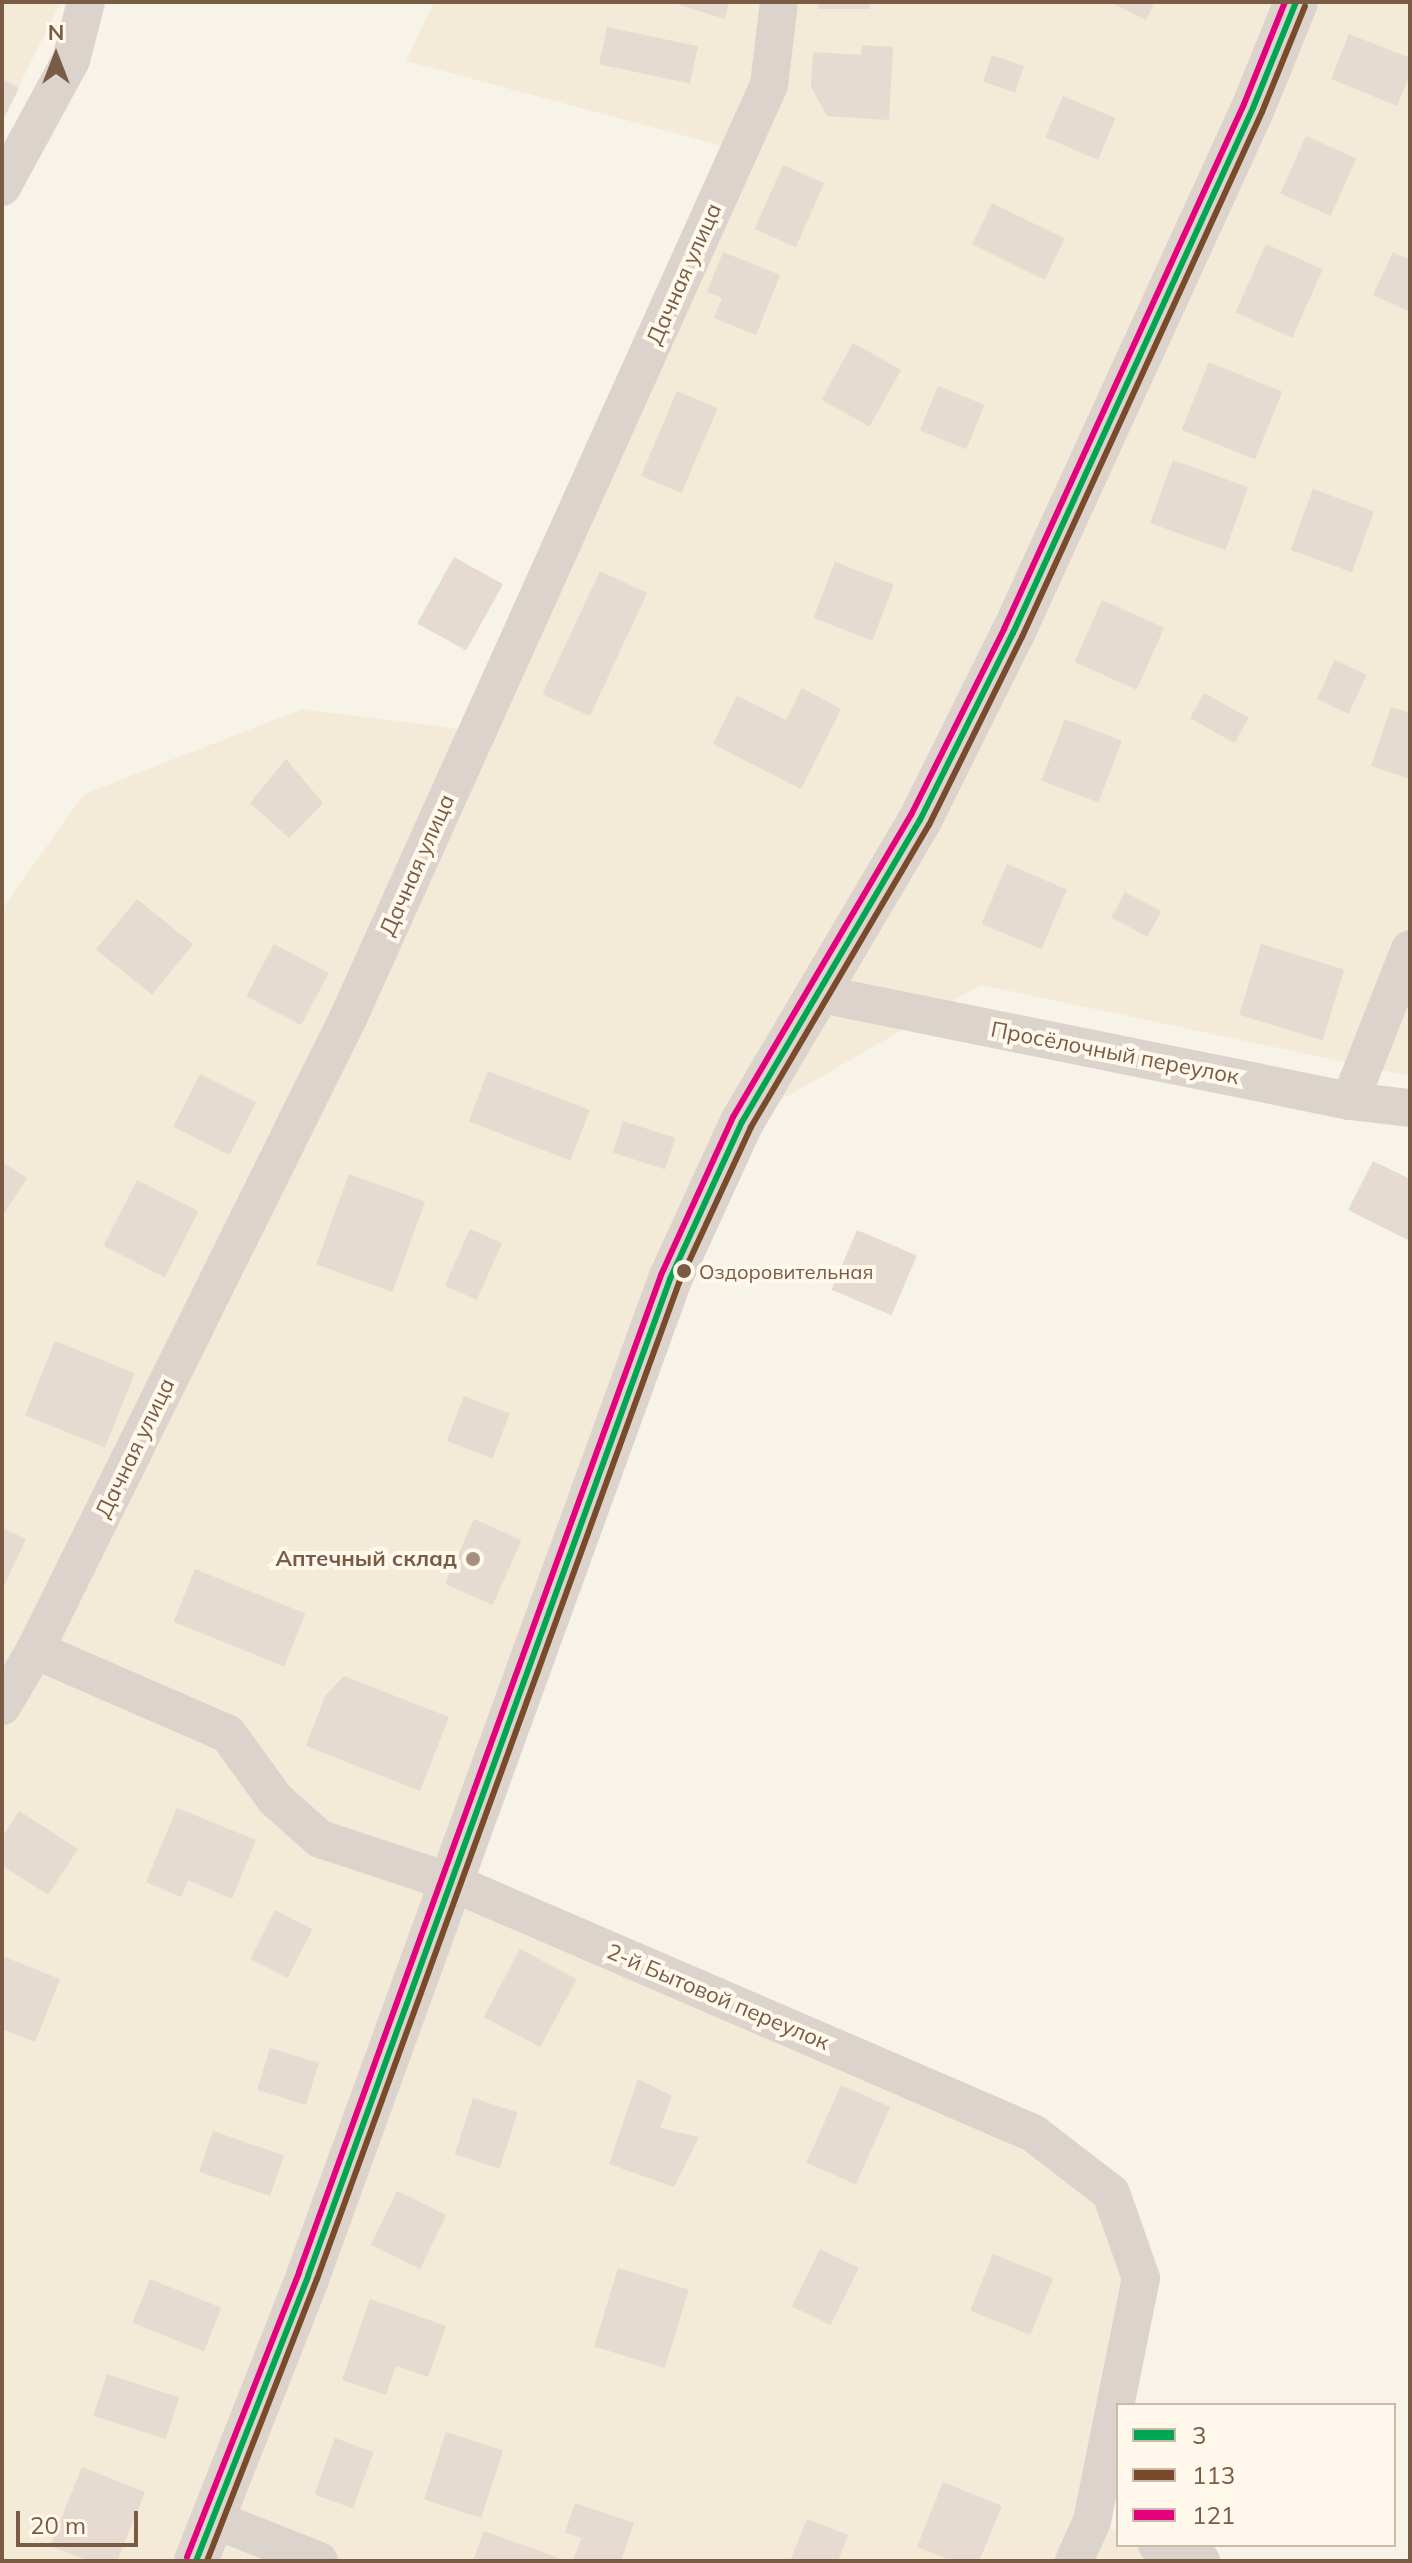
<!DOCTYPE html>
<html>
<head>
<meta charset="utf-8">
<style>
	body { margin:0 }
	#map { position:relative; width:1412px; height:2563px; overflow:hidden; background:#f8f3e9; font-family:Mulish,sans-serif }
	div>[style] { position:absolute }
	.residential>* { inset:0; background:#f4ead8 }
	.building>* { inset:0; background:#e5dbd0; transform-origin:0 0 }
	.minor>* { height:38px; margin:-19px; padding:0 19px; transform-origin:19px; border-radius:19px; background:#dbd3cc }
	.tertiary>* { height:44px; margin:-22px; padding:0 22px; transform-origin:22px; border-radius:22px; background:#dbd3cc }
	.bus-1>* { height:6px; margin:-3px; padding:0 3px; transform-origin:3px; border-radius:3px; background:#00a651 }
	.bus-2>* { height:6px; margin:-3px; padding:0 3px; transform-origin:3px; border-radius:3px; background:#7a4b2a }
	.bus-3>* { height:6px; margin:-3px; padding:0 3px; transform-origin:3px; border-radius:3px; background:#e5007d }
	.dots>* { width:22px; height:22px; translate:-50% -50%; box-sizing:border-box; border:4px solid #fff8eb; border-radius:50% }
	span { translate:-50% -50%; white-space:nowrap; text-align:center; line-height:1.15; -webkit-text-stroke:8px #fff8eb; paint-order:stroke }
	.bus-label { font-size:20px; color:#795c46 }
	.left { translate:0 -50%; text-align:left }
	.street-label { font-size:22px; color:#795c46 }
	.poi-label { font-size:22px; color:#795c46; font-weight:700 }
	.right { translate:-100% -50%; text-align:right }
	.frame { position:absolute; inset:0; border:4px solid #795c46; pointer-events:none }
	.legend { position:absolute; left:1116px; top:2403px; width:280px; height:144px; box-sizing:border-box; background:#fff8eb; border:2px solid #c9baa9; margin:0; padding:10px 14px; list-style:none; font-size:24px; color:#795c46 }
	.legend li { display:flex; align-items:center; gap:16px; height:40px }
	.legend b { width:40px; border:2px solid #c9baa9 }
	.north { position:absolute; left:16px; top:16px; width:80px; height:80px; -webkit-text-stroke:6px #fff8eb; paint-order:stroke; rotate:0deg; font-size:22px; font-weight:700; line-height:32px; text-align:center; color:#795c46 }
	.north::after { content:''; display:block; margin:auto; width:28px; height:36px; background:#795c46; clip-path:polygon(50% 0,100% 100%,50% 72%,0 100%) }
	.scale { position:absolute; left:16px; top:2511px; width:122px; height:36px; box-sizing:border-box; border:4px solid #795c46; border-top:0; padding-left:10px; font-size:24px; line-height:28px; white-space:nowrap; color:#795c46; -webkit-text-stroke:6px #fff8eb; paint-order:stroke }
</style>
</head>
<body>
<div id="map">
	<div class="residential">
		<div style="clip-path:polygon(2px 2px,61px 2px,2px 120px)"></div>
		<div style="clip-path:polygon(434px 2px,1410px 2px,1410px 1076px,981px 985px,742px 1122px,451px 1881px,1033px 2133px,1111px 2193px,1141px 2278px,1092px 2521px,1118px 2531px,1118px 2545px,1157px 2545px,1201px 2561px,2px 2561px,2px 909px,84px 794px,302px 709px,471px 730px,745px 152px,406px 61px)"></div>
	</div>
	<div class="building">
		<div style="clip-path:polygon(670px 2px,729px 2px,725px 19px)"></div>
		<div style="left:818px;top:2px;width:52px;height:7px"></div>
		<div style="clip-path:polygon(1110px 2px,1155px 2px,1146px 20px)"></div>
		<div style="left:607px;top:27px;width:93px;height:38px;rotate:12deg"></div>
		<div style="clip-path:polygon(1349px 34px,1410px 58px,1410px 75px,1397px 106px,1331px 79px)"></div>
		<div style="clip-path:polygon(862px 45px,893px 47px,889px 120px,827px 116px,811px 87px,813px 52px,861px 55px)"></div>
		<div style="left:992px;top:55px;width:34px;height:28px;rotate:19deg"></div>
		<div style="clip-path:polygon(2px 79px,19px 88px,2px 122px)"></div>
		<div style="left:1063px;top:96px;width:57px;height:45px;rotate:23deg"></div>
		<div style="left:1306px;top:136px;width:55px;height:63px;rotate:24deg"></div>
		<div style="left:783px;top:165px;width:45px;height:70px;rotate:24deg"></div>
		<div style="left:992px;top:203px;width:81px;height:46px;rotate:26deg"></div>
		<div style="left:1266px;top:244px;width:62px;height:75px;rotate:24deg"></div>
		<div style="clip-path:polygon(723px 252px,780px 275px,756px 335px,714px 318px,722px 298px,707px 292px)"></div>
		<div style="clip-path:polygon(1393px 252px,1410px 260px,1410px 312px,1373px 295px)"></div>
		<div style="left:853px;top:343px;width:55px;height:65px;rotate:29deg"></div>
		<div style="left:1209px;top:362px;width:79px;height:73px;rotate:22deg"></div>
		<div style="left:938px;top:386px;width:50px;height:48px;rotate:22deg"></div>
		<div style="left:677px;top:391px;width:44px;height:92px;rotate:23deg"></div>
		<div style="left:1173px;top:460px;width:80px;height:67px;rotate:20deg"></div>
		<div style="left:1313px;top:489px;width:65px;height:65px;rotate:20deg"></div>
		<div style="left:454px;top:557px;width:56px;height:76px;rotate:29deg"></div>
		<div style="left:835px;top:562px;width:63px;height:60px;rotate:21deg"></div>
		<div style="left:600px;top:571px;width:52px;height:136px;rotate:25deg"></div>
		<div style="left:1102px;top:600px;width:68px;height:68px;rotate:24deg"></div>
		<div style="left:1335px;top:660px;width:35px;height:43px;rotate:25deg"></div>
		<div style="clip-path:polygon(802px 688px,841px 709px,801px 789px,713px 744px,737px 696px,786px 720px)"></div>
		<div style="left:1204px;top:693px;width:51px;height:29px;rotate:29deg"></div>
		<div style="clip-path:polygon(1391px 707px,1410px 713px,1410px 779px,1371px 766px)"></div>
		<div style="left:1065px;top:719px;width:61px;height:66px;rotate:21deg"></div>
		<div style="clip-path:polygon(286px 759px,323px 803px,289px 838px,250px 803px)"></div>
		<div style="left:1007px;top:864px;width:65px;height:65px;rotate:23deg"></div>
		<div style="left:1125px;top:892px;width:41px;height:29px;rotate:28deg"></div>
		<div style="left:137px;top:899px;width:72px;height:65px;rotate:39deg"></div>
		<div style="left:274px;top:944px;width:62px;height:59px;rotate:28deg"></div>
		<div style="left:1261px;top:944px;width:87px;height:74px;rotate:17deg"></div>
		<div style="left:488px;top:1071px;width:109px;height:54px;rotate:21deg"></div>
		<div style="left:200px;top:1074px;width:63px;height:59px;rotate:27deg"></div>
		<div style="left:623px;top:1121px;width:55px;height:33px;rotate:18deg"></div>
		<div style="clip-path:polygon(1373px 1161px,1410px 1179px,1410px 1241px,1348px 1210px)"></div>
		<div style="clip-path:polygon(2px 1162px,27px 1178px,2px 1217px)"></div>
		<div style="left:349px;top:1174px;width:81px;height:96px;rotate:20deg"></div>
		<div style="left:137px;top:1180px;width:69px;height:74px;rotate:27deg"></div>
		<div style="left:470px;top:1229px;width:35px;height:62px;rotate:24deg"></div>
		<div style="left:857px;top:1230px;width:65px;height:65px;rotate:23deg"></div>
		<div style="left:55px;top:1341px;width:86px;height:80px;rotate:22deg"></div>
		<div style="left:464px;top:1396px;width:49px;height:48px;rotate:21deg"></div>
		<div style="left:474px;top:1519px;width:52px;height:71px;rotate:24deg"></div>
		<div style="clip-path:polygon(2px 1528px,26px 1539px,2px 1590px)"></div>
		<div style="left:195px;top:1569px;width:119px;height:57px;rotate:22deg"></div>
		<div style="clip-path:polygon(344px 1676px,449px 1717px,420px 1791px,306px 1746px,325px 1696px)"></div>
		<div style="clip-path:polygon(177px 1808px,256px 1840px,232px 1899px,188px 1880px,181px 1897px,146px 1882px)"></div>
		<div style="clip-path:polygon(19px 1811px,78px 1849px,48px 1895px,2px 1865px,2px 1838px)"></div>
		<div style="left:275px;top:1910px;width:42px;height:55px;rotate:27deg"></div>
		<div style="left:520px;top:1949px;width:64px;height:77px;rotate:28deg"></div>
		<div style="clip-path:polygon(2px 1956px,60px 1979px,35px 2042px,2px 2029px)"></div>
		<div style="left:270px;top:2048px;width:51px;height:44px;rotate:17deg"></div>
		<div style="clip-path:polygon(638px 2079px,672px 2096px,660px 2128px,699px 2137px,674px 2187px,609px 2164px)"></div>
		<div style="left:841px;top:2085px;width:54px;height:85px;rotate:24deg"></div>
		<div style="left:473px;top:2098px;width:47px;height:59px;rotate:18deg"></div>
		<div style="left:213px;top:2131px;width:75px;height:43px;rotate:19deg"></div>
		<div style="left:397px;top:2191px;width:55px;height:60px;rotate:26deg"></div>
		<div style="left:820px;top:2249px;width:43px;height:64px;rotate:26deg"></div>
		<div style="left:993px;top:2254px;width:65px;height:61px;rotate:22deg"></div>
		<div style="left:618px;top:2268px;width:74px;height:82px;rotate:17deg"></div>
		<div style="left:150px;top:2279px;width:77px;height:47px;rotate:22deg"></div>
		<div style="clip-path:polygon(370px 2299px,446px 2326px,428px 2377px,396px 2366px,386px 2395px,342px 2380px)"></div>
		<div style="left:107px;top:2374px;width:76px;height:44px;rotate:18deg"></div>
		<div style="left:446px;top:2432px;width:60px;height:71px;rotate:18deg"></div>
		<div style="left:335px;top:2438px;width:41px;height:60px;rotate:20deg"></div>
		<div style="clip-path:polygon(82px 2467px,145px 2492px,117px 2561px,89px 2561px,50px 2546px)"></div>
		<div style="clip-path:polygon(943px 2482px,1002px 2506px,979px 2561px,952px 2561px,917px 2547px)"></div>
		<div style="clip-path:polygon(575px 2503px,634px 2523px,621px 2561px,573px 2561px,581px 2538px,565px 2532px)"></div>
		<div style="clip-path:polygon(807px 2519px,848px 2535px,838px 2561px,790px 2561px)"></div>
		<div style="clip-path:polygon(484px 2531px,559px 2558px,558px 2561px,473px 2561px)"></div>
	</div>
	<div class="minor">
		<div style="left:2px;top:187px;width:145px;rotate:-61.5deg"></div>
		<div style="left:71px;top:60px;width:60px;rotate:-75.5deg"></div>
		<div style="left:821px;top:994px;width:540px;rotate:11.43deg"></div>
		<div style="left:1350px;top:1101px;width:60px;rotate:6.7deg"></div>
		<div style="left:1350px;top:1101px;width:163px;rotate:-68.5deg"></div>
		<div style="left:35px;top:1650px;width:210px;rotate:23.5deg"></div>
		<div style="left:228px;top:1734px;width:80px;rotate:54.1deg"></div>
		<div style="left:275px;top:1799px;width:60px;rotate:41.6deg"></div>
		<div style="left:320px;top:1839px;width:138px;rotate:18.2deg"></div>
		<div style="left:451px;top:1882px;width:634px;rotate:23.33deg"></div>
		<div style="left:1033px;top:2133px;width:98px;rotate:37.6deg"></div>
		<div style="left:1111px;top:2193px;width:90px;rotate:70.6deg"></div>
		<div style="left:1141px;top:2278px;width:248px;rotate:101.4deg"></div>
		<div style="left:1092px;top:2521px;width:44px;rotate:114.2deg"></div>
		<div style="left:2px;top:1706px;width:65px;rotate:-59.5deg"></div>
		<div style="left:35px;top:1650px;width:707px;rotate:-63.65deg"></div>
		<div style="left:349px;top:1016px;width:1021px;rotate:-65.72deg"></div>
		<div style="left:769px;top:85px;width:84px;rotate:-83.1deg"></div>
		<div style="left:213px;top:2519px;width:114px;rotate:21.6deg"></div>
		<div style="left:1157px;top:2545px;width:47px;rotate:20deg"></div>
	</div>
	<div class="tertiary">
		<div style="left:196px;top:2561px;width:306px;rotate:-68.5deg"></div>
		<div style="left:308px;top:2276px;width:1061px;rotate:-70.04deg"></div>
		<div style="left:670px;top:1279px;width:173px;rotate:-65.4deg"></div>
		<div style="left:742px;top:1122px;width:351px;rotate:-59.5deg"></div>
		<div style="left:920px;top:820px;width:209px;rotate:-63.6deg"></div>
		<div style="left:1013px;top:633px;width:577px;rotate:-65.43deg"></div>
		<div style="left:1253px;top:108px;width:114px;rotate:-67.9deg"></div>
	</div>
	<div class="bus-1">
		<div style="left:196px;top:2561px;width:306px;rotate:-68.5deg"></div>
		<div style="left:308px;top:2276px;width:1061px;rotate:-70.04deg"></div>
		<div style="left:670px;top:1279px;width:173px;rotate:-65.4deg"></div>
		<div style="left:742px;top:1122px;width:351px;rotate:-59.5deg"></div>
		<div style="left:920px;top:820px;width:209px;rotate:-63.6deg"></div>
		<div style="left:1013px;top:633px;width:577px;rotate:-65.43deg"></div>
		<div style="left:1253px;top:108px;width:114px;rotate:-67.9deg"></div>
	</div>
	<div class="bus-2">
		<div style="left:207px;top:2561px;width:303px;rotate:-68.7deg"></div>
		<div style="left:317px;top:2279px;width:1060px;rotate:-70.03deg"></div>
		<div style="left:679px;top:1283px;width:172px;rotate:-65.2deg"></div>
		<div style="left:751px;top:1127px;width:351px;rotate:-59.5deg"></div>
		<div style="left:929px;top:825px;width:210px;rotate:-63.7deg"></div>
		<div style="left:1022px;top:637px;width:577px;rotate:-65.43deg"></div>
		<div style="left:1262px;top:112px;width:114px;rotate:-67.9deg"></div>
	</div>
	<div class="bus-3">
		<div style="left:187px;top:2557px;width:306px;rotate:-68.5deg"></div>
		<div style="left:299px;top:2272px;width:1061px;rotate:-70.04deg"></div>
		<div style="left:661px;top:1275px;width:174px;rotate:-65.5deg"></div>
		<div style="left:733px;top:1117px;width:351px;rotate:-59.5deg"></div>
		<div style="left:911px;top:815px;width:208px;rotate:-63.4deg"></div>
		<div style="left:1004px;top:629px;width:577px;rotate:-65.43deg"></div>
		<div style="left:1244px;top:104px;width:110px;rotate:-68.1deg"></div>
	</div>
	<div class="dots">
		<div style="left:684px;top:1271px;background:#795c46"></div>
		<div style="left:473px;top:1559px;background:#a5917f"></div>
	</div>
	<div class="bus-label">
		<span class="left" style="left:699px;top:1271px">Оздоровительная</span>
	</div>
	<div class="street-label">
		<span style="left:684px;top:274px;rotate:-66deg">Дачная улица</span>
		<span style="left:417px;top:865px;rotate:-66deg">Дачная улица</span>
		<span style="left:1115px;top:1053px;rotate:11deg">Просёлочный переулок</span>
		<span style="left:135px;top:1448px;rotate:-64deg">Дачная улица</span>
		<span style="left:718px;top:1997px;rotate:23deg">2-й Бытовой переулок</span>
	</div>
	<div class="poi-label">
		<span class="right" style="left:457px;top:1559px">Аптечный склад</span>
	</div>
	<div class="frame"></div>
	<ul class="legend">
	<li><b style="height:10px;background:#00a651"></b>3</li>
	<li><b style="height:10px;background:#7a4b2a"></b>113</li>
	<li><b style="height:10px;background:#e5007d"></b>121</li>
	</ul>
	<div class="north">N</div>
	<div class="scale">20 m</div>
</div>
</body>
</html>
